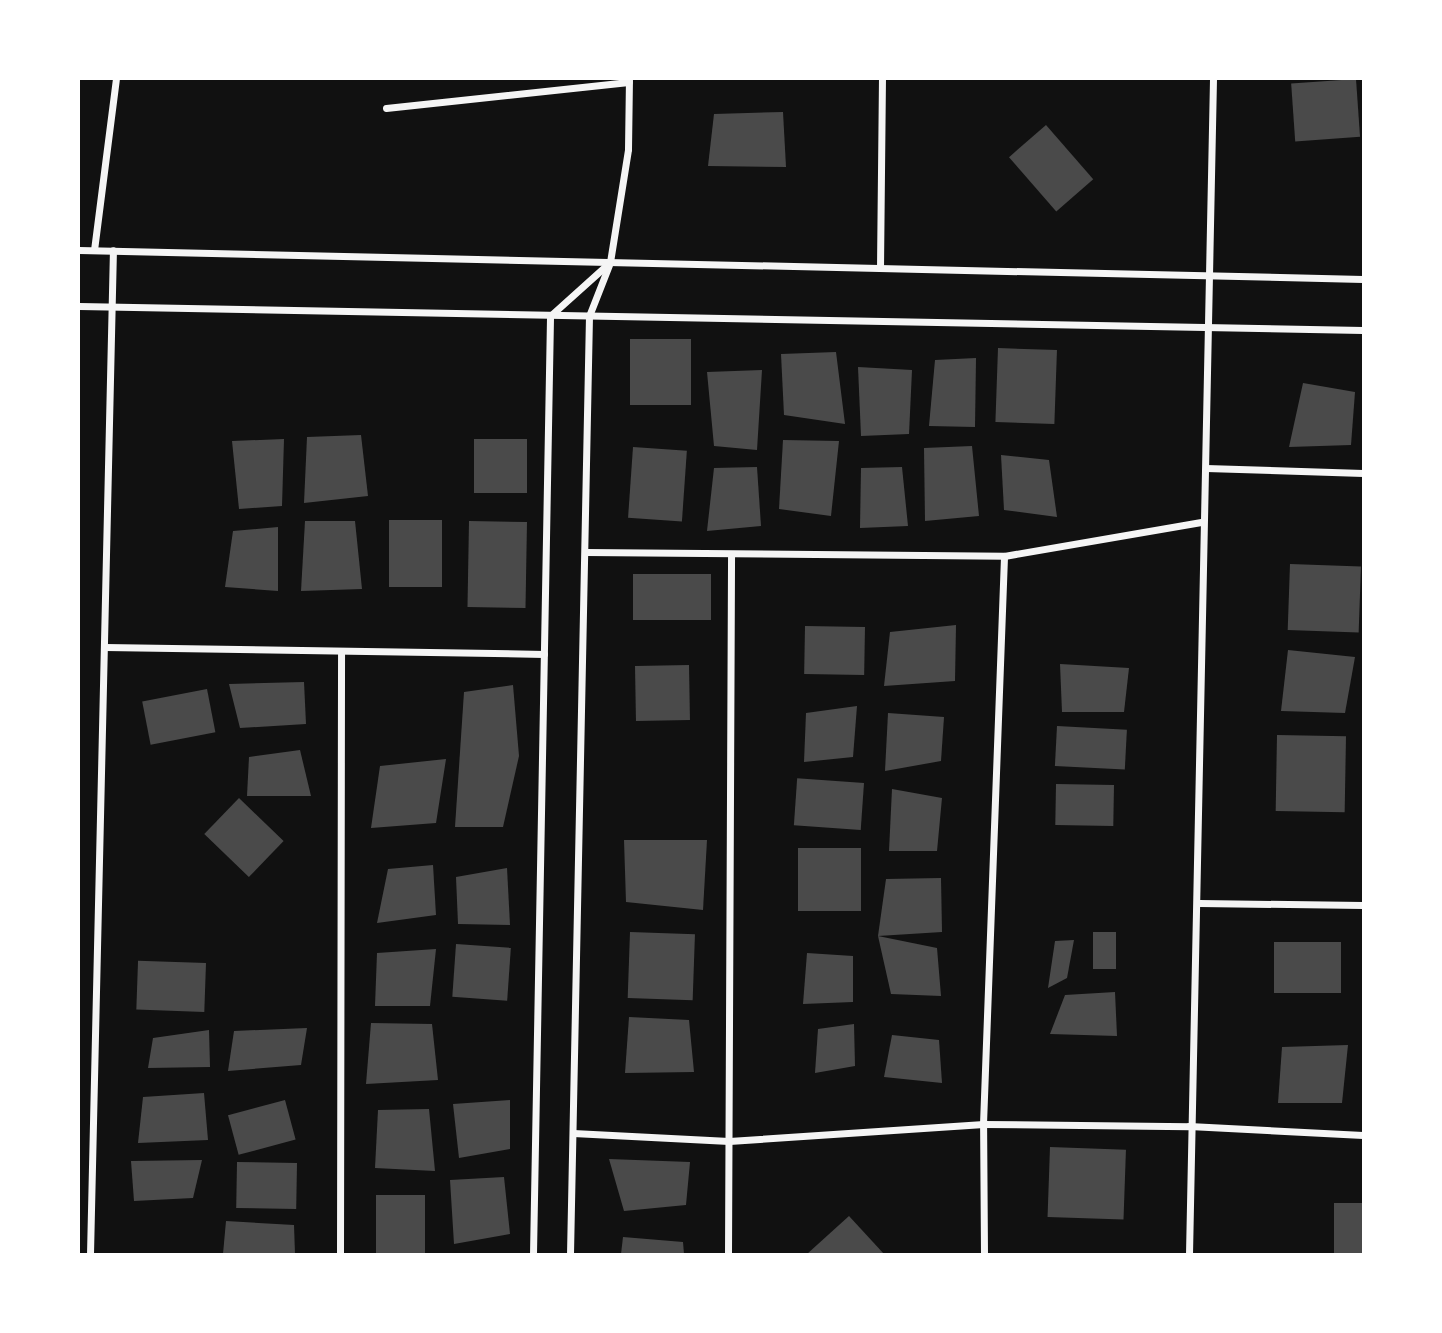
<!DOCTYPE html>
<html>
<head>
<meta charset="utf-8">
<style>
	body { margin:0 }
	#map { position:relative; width:1442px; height:1333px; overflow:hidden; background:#111; font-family:"Space Grotesk",sans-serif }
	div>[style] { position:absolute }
	.building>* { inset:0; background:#4a4a4a; transform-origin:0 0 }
	.minor>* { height:7px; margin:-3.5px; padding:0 3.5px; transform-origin:3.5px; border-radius:3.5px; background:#f5f5f5 }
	span { translate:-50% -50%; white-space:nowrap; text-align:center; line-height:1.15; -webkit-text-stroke:6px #fff; paint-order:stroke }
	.frame { position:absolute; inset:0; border:80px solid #fff; pointer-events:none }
</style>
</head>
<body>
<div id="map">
	<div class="building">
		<div style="left:1356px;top:79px;width:58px;height:65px;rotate:86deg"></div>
		<div style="clip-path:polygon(783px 112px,786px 167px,708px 166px,714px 114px)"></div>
		<div style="left:1046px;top:125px;width:72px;height:49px;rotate:49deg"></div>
		<div style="left:630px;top:339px;width:61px;height:66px"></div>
		<div style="left:998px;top:348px;width:59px;height:74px;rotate:2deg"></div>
		<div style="clip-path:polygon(836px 352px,845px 424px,784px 415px,781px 354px)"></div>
		<div style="clip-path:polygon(976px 358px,975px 427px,929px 426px,935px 360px)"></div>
		<div style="clip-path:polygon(858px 367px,912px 370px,909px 434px,861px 436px)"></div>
		<div style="clip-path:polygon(762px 370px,757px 450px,714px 446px,707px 372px)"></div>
		<div style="clip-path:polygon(1303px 383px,1355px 392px,1351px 445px,1289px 447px)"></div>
		<div style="clip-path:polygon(361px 435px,368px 496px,304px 503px,307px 437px)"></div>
		<div style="clip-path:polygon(284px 439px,282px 506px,239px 509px,232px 441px)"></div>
		<div style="left:474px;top:439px;width:53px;height:54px"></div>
		<div style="clip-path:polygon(783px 440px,839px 441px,831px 516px,779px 509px)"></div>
		<div style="clip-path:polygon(972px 446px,979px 516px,925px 521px,924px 448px)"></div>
		<div style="left:633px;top:447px;width:54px;height:71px;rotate:4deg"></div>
		<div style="clip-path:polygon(1001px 455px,1049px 460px,1057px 517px,1004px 510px)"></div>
		<div style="clip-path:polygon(757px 467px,761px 526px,707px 531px,714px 468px)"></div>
		<div style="clip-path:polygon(902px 467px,908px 526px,860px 528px,861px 468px)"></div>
		<div style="left:442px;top:520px;width:67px;height:53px;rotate:90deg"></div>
		<div style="clip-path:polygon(305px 521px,355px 521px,362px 589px,301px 591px)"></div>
		<div style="left:469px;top:521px;width:58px;height:86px;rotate:1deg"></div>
		<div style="clip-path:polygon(278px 527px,278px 591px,225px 587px,233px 531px)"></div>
		<div style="left:1290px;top:564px;width:71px;height:66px;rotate:2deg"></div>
		<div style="left:633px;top:574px;width:78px;height:46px"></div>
		<div style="clip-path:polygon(956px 625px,955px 681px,884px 686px,890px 632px)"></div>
		<div style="left:805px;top:626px;width:60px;height:48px;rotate:1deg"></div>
		<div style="clip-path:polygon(1288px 650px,1355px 657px,1345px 713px,1281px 711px)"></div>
		<div style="clip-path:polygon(1060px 664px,1129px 668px,1124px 712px,1062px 712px)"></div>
		<div style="left:689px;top:665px;width:55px;height:54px;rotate:89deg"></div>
		<div style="clip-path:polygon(304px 682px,306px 724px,240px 728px,229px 684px)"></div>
		<div style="clip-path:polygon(513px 685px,519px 756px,503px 827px,455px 827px,464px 692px)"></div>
		<div style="left:207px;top:689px;width:44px;height:66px;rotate:79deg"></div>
		<div style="clip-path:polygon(857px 706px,853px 757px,804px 762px,806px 713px)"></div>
		<div style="clip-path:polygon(888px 713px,944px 717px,941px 761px,885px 771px)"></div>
		<div style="left:1057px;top:726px;width:70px;height:40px;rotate:3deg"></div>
		<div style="left:1277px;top:735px;width:69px;height:76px;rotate:1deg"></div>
		<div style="clip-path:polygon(300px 750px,311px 796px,247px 796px,249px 757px)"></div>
		<div style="clip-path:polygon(446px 759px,436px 823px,371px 828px,380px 766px)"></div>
		<div style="left:864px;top:783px;width:47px;height:67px;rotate:94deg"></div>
		<div style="left:1056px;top:784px;width:58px;height:41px;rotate:1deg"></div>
		<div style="clip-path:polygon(892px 789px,942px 798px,937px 851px,889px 851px)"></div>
		<div style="left:239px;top:798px;width:62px;height:50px;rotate:44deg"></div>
		<div style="clip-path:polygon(624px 840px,707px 840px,703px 910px,626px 902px)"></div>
		<div style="left:861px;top:848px;width:63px;height:63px;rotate:90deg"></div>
		<div style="clip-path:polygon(433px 865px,436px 915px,377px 923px,388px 869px)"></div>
		<div style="clip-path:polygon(507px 868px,510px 925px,458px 924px,456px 877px)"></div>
		<div style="clip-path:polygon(941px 878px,942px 932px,878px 936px,886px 879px)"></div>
		<div style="left:630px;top:932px;width:65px;height:66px;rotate:2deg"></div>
		<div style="left:1116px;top:932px;width:37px;height:23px;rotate:90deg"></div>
		<div style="clip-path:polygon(878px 936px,937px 948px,941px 996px,891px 994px)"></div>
		<div style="clip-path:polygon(1074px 940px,1067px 978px,1048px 988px,1055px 941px)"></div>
		<div style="left:1274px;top:942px;width:67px;height:51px"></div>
		<div style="left:456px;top:944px;width:55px;height:53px;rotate:4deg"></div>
		<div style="clip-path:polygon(436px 949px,430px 1006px,375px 1006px,377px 953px)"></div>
		<div style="clip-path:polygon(807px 953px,853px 956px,853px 1002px,803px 1004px)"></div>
		<div style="left:206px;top:963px;width:49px;height:68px;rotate:92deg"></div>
		<div style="clip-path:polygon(1115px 992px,1117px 1036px,1050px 1034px,1065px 995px)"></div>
		<div style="clip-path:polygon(629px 1017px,689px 1020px,694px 1072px,625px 1073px)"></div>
		<div style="clip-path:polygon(371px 1023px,432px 1024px,438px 1080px,366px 1084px)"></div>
		<div style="clip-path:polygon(854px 1024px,855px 1066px,815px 1073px,818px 1029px)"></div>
		<div style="clip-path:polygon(307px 1028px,301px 1065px,228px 1071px,234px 1031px)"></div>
		<div style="clip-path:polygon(209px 1030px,210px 1067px,148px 1068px,153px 1038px)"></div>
		<div style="clip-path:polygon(892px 1035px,939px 1040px,942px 1083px,884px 1077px)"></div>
		<div style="clip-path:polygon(1348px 1045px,1342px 1103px,1278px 1103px,1282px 1047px)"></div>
		<div style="clip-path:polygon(204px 1093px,208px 1140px,138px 1143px,143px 1097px)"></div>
		<div style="left:285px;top:1100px;width:41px;height:59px;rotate:75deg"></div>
		<div style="clip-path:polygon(510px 1100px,510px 1149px,459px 1158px,453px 1104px)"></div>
		<div style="clip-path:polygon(429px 1109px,435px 1171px,375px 1168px,378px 1110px)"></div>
		<div style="left:1050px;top:1147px;width:76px;height:70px;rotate:2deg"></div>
		<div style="clip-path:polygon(609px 1159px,690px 1162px,686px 1205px,624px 1211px)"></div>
		<div style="clip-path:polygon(202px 1160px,193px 1198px,134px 1201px,131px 1161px)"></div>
		<div style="left:297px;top:1163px;width:46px;height:60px;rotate:91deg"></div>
		<div style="clip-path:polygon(504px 1177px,510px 1234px,454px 1244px,450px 1180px)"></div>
		<div style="left:376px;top:1195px;width:49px;height:59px"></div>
		<div style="left:1334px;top:1203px;width:29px;height:51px"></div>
		<div style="clip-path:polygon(849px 1216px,884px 1254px,807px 1254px)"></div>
		<div style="clip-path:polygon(226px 1221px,294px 1225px,295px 1254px,223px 1254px)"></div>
		<div style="clip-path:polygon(623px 1237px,683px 1242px,684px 1254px,621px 1254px)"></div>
	</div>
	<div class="minor">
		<div style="left:386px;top:108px;width:244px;rotate:-6.1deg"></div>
		<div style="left:79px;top:250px;width:1284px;rotate:1.29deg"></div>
		<div style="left:94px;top:250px;width:172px;rotate:-82.7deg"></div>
		<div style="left:880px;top:268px;width:189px;rotate:-89.4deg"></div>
		<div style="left:79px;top:306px;width:1284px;rotate:1.07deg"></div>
		<div style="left:1206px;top:468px;width:157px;rotate:1.8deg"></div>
		<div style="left:585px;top:552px;width:419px;rotate:0.5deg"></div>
		<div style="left:1004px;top:556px;width:200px;rotate:-9.8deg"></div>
		<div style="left:105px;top:647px;width:439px;rotate:0.9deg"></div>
		<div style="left:1199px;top:903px;width:164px;rotate:0.7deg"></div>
		<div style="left:573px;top:1133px;width:156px;rotate:2.9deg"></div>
		<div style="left:729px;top:1141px;width:255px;rotate:-3.8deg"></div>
		<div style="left:983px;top:1124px;width:206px;rotate:0.6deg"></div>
		<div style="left:1189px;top:1126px;width:174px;rotate:3deg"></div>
		<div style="left:90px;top:1254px;width:1004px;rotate:-88.69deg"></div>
		<div style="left:340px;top:1254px;width:601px;rotate:-89.9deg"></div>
		<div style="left:533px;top:1254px;width:938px;rotate:-88.96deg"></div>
		<div style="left:550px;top:316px;width:81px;rotate:-42deg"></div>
		<div style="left:610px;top:262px;width:114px;rotate:-80.9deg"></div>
		<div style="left:628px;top:149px;width:70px;rotate:-89.2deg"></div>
		<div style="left:570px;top:1254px;width:938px;rotate:-88.84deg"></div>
		<div style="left:589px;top:316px;width:55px;rotate:-68.6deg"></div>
		<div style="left:728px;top:1254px;width:699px;rotate:-89.75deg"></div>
		<div style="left:984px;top:1254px;width:130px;rotate:-90.4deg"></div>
		<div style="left:983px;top:1124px;width:568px;rotate:-87.88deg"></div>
		<div style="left:1189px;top:1254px;width:1175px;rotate:-88.83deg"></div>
	</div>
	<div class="frame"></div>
</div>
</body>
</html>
